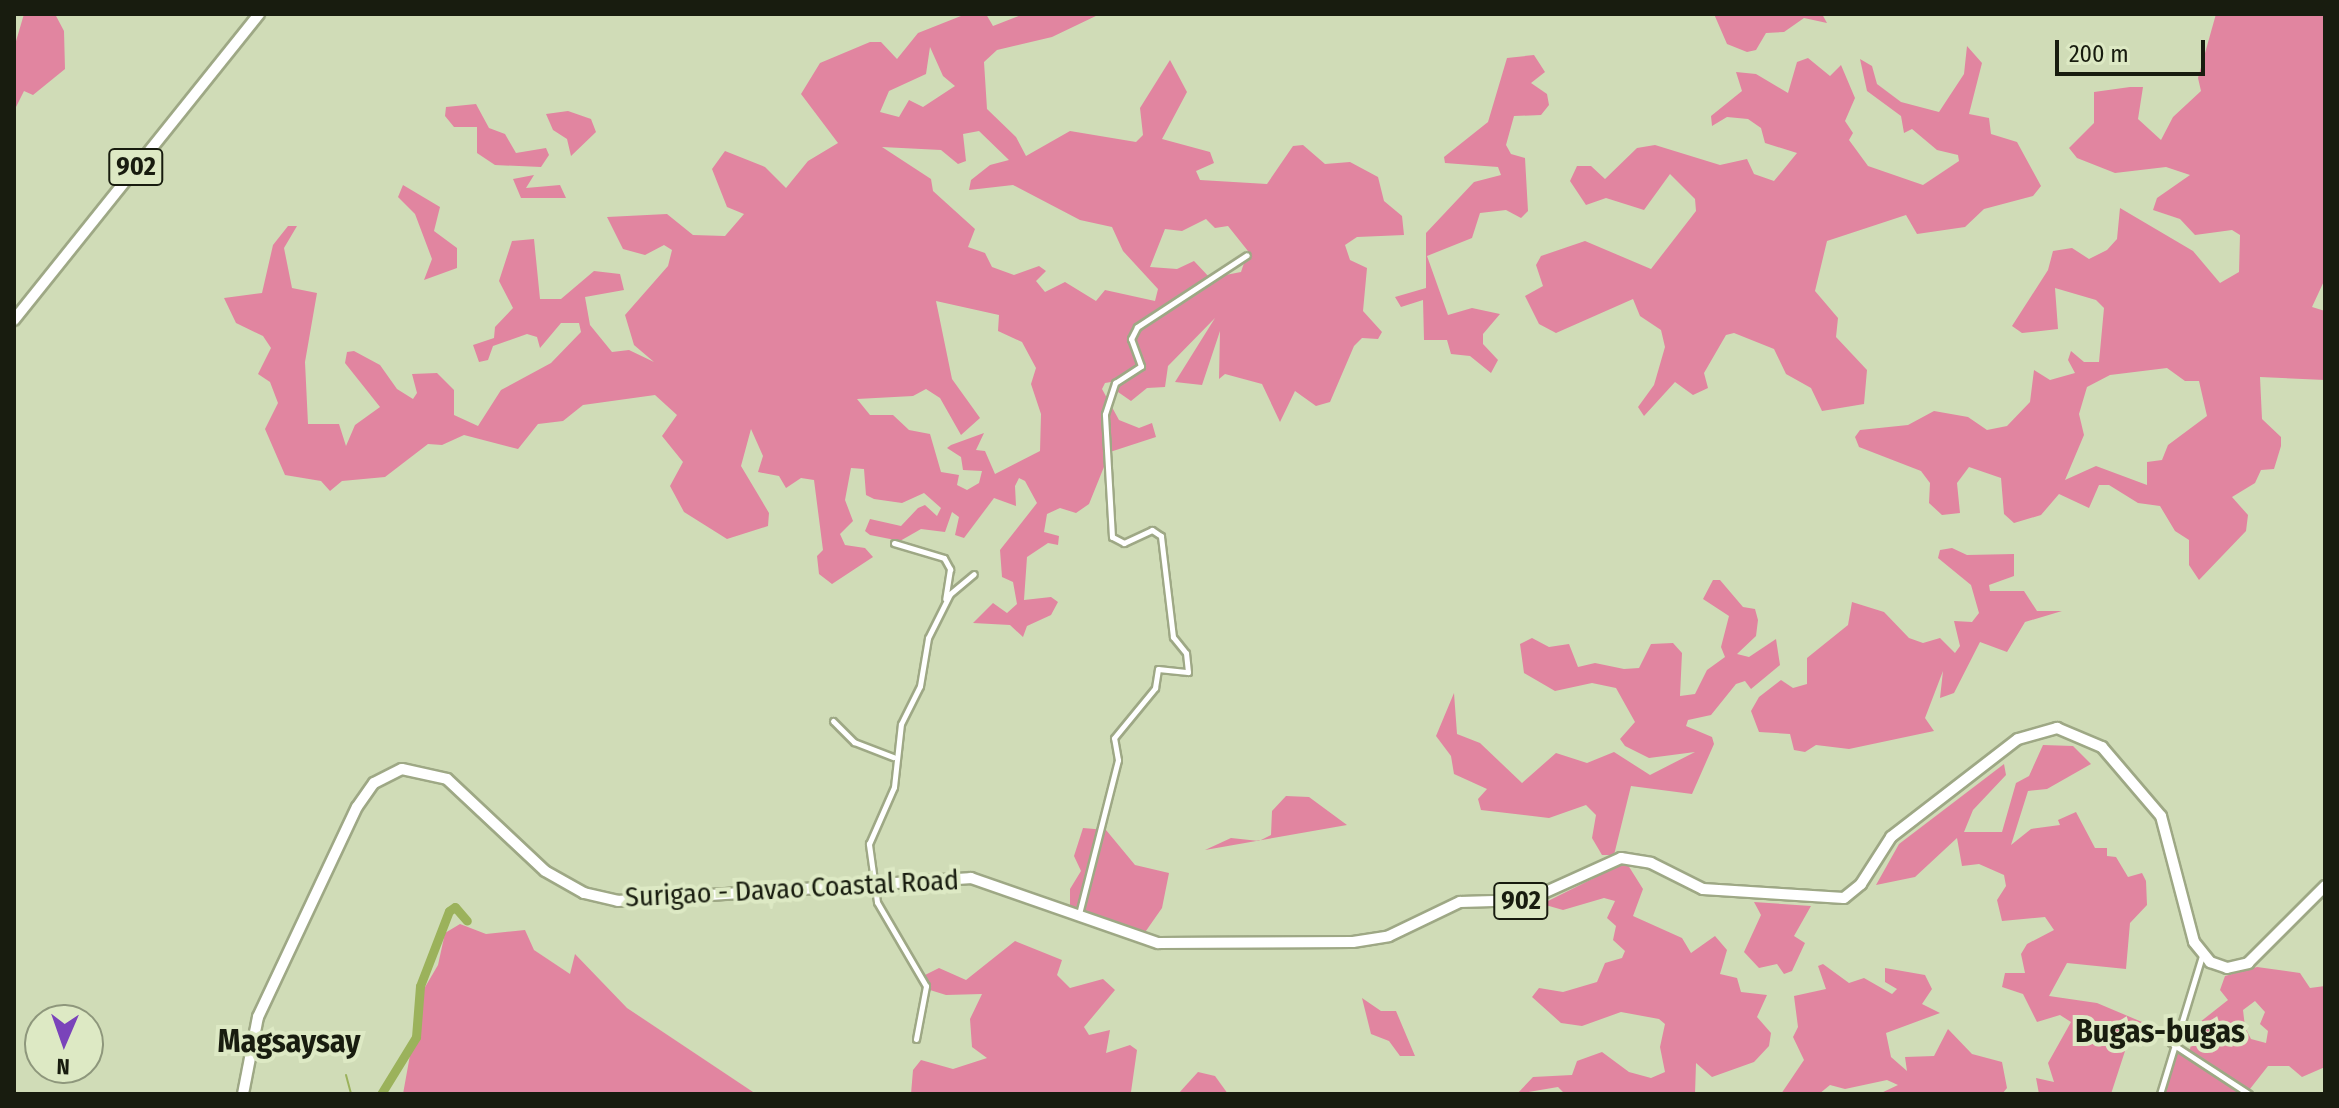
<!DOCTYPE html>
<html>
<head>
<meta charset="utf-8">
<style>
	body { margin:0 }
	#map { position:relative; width:2339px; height:1108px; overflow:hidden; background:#d0dcb7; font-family:"Fira Sans Condensed",sans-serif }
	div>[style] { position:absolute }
	.green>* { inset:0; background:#e185a0 }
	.stream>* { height:2px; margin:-1px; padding:0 1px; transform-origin:1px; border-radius:1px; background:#9bb25b }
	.river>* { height:9px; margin:-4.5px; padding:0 4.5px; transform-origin:4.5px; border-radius:4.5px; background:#9bb25b }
	.roads { filter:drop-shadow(2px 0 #9ea885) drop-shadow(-2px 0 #9ea885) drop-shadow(0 2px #9ea885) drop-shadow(0 -2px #9ea885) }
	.street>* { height:5px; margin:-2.5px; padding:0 2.5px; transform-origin:2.5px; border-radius:2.5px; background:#fff }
	.highway>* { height:10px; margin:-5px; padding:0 5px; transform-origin:5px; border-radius:5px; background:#fff }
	span { translate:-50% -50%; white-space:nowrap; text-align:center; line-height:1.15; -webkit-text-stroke:8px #dde9c4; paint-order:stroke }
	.shield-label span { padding:2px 6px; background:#dde9c4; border:2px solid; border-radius:6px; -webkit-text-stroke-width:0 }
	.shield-label { font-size:26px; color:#181c0f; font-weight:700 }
	.street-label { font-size:28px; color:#181c0f }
	.quarter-label { font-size:32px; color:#181c0f; font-weight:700 }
	.frame { position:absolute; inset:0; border:16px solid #181c0f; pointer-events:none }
	.north { position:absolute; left:24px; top:1004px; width:80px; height:80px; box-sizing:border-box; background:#dde9c4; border:2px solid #8e977c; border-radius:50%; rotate:182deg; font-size:22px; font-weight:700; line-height:32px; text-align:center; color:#181c0f }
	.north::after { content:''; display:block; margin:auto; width:28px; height:36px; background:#7a43ba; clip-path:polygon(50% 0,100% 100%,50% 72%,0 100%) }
	.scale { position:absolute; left:2055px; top:40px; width:150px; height:36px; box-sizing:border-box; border:4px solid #181c0f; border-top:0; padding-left:10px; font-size:24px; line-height:28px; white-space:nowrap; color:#181c0f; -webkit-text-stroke:6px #dde9c4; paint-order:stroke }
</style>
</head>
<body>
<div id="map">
	<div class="green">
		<div style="clip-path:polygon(24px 14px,55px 14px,64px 31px,65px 69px,33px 95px,24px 91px,14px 111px,14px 48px)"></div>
		<div style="clip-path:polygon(evenodd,966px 14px,986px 14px,993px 26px,1024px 14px,1100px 14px,1052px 37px,997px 50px,984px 62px,987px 109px,1016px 137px,1026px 156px,1070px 131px,1136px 142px,1143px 135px,1140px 108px,1170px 60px,1187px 92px,1162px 139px,1210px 152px,1214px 163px,1196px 171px,1200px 180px,1267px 184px,1293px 146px,1303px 145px,1325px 164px,1350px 162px,1378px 177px,1384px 201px,1402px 216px,1404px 235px,1357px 237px,1345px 245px,1350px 260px,1367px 268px,1363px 311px,1382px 332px,1378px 339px,1362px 338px,1354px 346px,1330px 402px,1316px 406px,1295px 391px,1280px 422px,1262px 384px,1225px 374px,1219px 379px,1220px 331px,1202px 385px,1175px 382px,1215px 318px,1168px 366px,1165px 387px,1147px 388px,1131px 401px,1118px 392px,1117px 381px,1105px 383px,1102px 389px,1119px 420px,1139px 428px,1152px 423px,1156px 437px,1110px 452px,1089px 504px,1076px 513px,1060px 508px,1047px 514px,1044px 532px,1059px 536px,1058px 545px,1048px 543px,1027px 557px,1024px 600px,1051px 597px,1058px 602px,1051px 615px,1027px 626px,1023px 637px,1010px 625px,973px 623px,993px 603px,1007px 613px,1017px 604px,1013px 582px,1002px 577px,1000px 550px,1037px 503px,1025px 481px,1019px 478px,1015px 486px,1016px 506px,994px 498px,964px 538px,955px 535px,959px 517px,952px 512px,945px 532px,921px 529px,900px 541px,870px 535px,865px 531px,870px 519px,901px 526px,918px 508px,925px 505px,937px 516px,941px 508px,924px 493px,902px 503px,874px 499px,866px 495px,864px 469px,851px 468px,845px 500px,853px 521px,840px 534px,845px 545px,865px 548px,873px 557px,832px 584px,819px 574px,817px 556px,823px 550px,814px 480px,801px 478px,786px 488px,779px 476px,758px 472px,763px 456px,751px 429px,741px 466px,769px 513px,768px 526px,727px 539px,684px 512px,670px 486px,683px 462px,662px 436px,677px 415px,655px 395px,583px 405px,563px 421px,538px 424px,518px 449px,464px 435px,442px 445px,428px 444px,385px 477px,342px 481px,330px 491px,321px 481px,285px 475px,265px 429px,278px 403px,270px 382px,258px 374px,271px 348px,263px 336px,236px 323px,224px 298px,262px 293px,273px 245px,288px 226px,297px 226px,284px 248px,292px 288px,317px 293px,305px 362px,308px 424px,339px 424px,346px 446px,355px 425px,380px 407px,345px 363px,347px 352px,354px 351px,380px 365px,397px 389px,413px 399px,417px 393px,412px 374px,437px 373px,454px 390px,454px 415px,478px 426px,501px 390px,551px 363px,581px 332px,579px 323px,561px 323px,540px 348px,537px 337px,527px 334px,493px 346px,488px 360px,479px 362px,473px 345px,494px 338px,495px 327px,513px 308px,499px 281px,512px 241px,534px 239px,540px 299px,561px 299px,594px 271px,620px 274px,624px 290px,585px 297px,590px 325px,612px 352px,629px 350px,654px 362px,634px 345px,625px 315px,668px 266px,672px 250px,664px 245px,645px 255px,623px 249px,607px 217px,667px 214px,693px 235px,725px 236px,744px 214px,727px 207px,712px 169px,725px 151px,765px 167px,786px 188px,808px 161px,838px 143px,801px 94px,820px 63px,870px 42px,881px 42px,897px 59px,918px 33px,966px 14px,930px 47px,943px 76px,955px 86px,923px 107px,909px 100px,899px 117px,880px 112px,889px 91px,926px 74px,930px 47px,966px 14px,979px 131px,1009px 160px,990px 165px,971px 180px,969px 190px,1013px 185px,1080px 220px,1112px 227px,1123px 251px,1158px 289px,1155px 301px,1105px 290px,1096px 301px,1065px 282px,1045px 292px,1036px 281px,1046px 271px,1039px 266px,1014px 275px,992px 267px,985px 253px,968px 247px,975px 229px,933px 191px,931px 179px,882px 147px,941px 150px,958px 164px,966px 161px,963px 134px,979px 131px,966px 14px,1206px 219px,1215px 228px,1228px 226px,1248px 251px,1241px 272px,1210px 278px,1194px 261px,1177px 269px,1150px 267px,1165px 229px,1182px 231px,1206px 219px,966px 14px,936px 301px,999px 315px,998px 331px,1022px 342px,1036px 368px,1031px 384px,1041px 414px,1040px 451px,995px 474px,985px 451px,976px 450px,984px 433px,951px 445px,947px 448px,961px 457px,963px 470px,982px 471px,979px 483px,967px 490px,957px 485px,959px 475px,941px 472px,930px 434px,909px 430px,893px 415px,870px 415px,857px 399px,913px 396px,926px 389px,940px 398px,961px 435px,980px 418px,952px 379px,936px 301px)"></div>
		<div style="clip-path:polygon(1714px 14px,1822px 14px,1827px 23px,1804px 18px,1784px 32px,1766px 33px,1756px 50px,1747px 52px,1727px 44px)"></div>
		<div style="clip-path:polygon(evenodd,2216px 14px,2325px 14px,2325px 279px,2312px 307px,2325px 311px,2325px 380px,2260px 377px,2262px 419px,2281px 437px,2281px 446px,2274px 469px,2261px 470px,2255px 483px,2232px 497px,2248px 515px,2246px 531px,2199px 580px,2189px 565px,2189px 540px,2175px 531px,2160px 506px,2138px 503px,2109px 485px,2099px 485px,2089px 508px,2059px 494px,2041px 515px,2014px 523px,2004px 514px,2001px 478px,1969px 467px,1957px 483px,1960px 513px,1942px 515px,1929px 503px,1930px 483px,1921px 471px,1859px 447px,1855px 437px,1860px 430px,1908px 425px,1934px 411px,1968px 417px,1987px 430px,2007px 426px,2030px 402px,2034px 370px,2050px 380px,2075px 373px,2068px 360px,2071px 351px,2084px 362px,2099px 362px,2104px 308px,2096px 300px,2055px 288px,2058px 329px,2022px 333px,2012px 326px,2048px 270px,2053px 251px,2072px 248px,2089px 259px,2107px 250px,2117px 239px,2120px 208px,2193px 251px,2220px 283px,2239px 272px,2240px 235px,2232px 230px,2195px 235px,2180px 219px,2153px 210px,2157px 198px,2190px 175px,2166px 167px,2115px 173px,2077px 158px,2069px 148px,2094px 123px,2094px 92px,2130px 87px,2143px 87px,2138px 119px,2161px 140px,2173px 117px,2201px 91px,2198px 78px,2216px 14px,2167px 368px,2185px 381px,2199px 381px,2207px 416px,2168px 445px,2162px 460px,2147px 462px,2147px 485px,2096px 466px,2065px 480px,2084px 435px,2079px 414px,2087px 387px,2110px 375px,2167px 368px)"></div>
		<div style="clip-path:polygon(1967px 46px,1982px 63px,1969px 114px,1989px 118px,1991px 134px,2017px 142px,2041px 186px,2033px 196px,1984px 209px,1965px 227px,1917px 234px,1906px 215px,1827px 241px,1815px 291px,1838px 318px,1836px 337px,1867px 370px,1864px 404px,1822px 411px,1811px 388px,1786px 374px,1774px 349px,1734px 333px,1726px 335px,1704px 373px,1708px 388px,1693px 395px,1675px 382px,1644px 416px,1638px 407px,1654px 385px,1665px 347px,1661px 330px,1640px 316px,1633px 299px,1556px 333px,1539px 324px,1525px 296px,1543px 286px,1536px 265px,1541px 256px,1585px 241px,1651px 269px,1696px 211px,1695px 199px,1670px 174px,1644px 210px,1606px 198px,1586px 205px,1570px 181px,1577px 166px,1591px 166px,1605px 179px,1637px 148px,1655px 145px,1720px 165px,1747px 159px,1754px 174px,1774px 181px,1797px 153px,1765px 143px,1761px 128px,1748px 119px,1727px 117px,1712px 126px,1711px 116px,1742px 91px,1736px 72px,1756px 74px,1788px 93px,1797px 62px,1808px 58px,1830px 76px,1841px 65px,1855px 98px,1845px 121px,1853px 133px,1849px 140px,1868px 166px,1923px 185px,1959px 161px,1958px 155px,1937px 150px,1912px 129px,1904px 133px,1901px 116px,1867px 91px,1860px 59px,1872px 66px,1877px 84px,1901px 102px,1939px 112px,1964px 74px)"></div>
		<div style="clip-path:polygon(1534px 55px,1545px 72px,1531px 83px,1547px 94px,1549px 105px,1541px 115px,1514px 116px,1506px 145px,1511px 154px,1525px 158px,1528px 211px,1521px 218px,1506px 210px,1480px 213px,1472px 238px,1427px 256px,1448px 315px,1472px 308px,1500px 314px,1483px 334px,1483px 344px,1498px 360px,1491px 373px,1470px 356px,1451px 354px,1447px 340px,1424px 340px,1423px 300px,1401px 307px,1395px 297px,1426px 288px,1426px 233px,1474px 182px,1501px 175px,1498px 167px,1445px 163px,1444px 157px,1488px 122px,1507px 58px)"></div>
		<div style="clip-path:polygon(476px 104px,489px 128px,505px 134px,516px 153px,546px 148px,549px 155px,541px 167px,495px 165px,477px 153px,477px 127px,454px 127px,445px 116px,446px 107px)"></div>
		<div style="clip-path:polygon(568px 111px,591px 119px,596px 132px,571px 156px,567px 139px,553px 130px,546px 114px)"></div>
		<div style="clip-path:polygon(534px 175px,526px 188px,560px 185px,566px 198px,521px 198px,513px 179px)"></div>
		<div style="clip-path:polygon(403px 185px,440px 207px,434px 231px,457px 248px,457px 268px,424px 280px,432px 259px,415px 214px,398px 197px)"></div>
		<div style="clip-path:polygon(1952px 548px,1967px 555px,2014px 554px,2014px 576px,1989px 585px,1990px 591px,2024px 591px,2037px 611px,2062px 611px,2025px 622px,2007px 652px,1980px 642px,1954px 693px,1940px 698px,1943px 671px,1925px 718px,1934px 731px,1849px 749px,1816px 745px,1805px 752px,1794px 750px,1790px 734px,1759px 732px,1751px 711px,1759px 697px,1781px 680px,1793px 688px,1807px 684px,1807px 658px,1848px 625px,1852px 602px,1884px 612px,1909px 638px,1923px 643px,1940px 638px,1955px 653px,1960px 646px,1954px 621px,1972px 622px,1979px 613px,1971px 585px,1938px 558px,1940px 550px)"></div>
		<div style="clip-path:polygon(1713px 580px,1720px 580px,1743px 607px,1755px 609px,1758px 620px,1756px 636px,1737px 654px,1749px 657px,1776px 639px,1780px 665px,1751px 689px,1745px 681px,1736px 684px,1711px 715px,1688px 720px,1686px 726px,1712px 737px,1714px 744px,1692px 794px,1631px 786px,1614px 855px,1602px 855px,1592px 838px,1596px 815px,1586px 805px,1549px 818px,1481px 810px,1478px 799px,1487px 789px,1454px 774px,1451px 756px,1436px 736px,1454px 693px,1457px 734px,1480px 743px,1522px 783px,1556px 753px,1587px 763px,1614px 752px,1650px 775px,1695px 752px,1649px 758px,1625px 746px,1620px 739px,1635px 722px,1616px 688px,1592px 683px,1555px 691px,1524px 673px,1520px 644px,1532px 638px,1549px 647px,1569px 644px,1578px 667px,1595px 663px,1624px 669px,1639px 668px,1651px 644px,1673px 643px,1682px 653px,1680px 696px,1695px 694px,1707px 670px,1725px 657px,1721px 647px,1729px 616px,1703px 599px)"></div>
		<div style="clip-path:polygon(2043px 745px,2073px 746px,2091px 764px,2047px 789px,2028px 791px,2011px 845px,2031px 829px,2060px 825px,2058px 820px,2076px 812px,2095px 848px,2107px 848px,2107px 856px,2116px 857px,2128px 877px,2142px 873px,2146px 881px,2147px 905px,2130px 923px,2126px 969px,2067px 963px,2049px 996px,2097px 1003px,2142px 1022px,2140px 1028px,2128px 1023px,2116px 1040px,2126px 1048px,2111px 1094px,2039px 1094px,2036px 1078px,2054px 1082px,2048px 1063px,2071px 1022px,2060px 1015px,2037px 1022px,2023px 994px,2002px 987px,2005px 973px,2025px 973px,2021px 954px,2027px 944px,2054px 930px,2045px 917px,2002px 921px,1997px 900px,2006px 886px,2004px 875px,1979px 864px,1962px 866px,1957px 838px,1915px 877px,1876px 885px,1899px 844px,2004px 764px,2006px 775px,1973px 810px,1964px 832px,2002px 832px,2016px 783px,2029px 776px)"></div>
		<div style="clip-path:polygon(1286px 796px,1309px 797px,1347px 825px,1205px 850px,1231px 838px,1259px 841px,1271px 835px,1272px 811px)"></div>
		<div style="clip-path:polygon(1083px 828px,1106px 830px,1135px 865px,1169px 873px,1162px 908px,1141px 938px,1070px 911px,1070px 889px,1081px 871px,1074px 856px)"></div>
		<div style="clip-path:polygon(1626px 862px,1643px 889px,1633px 916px,1682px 938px,1691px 953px,1715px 936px,1727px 950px,1720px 974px,1737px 978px,1741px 992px,1767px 995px,1757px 1017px,1771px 1033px,1769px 1046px,1754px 1062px,1712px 1077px,1696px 1063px,1695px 1094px,1565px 1094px,1558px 1087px,1517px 1094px,1533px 1077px,1572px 1075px,1577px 1061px,1602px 1052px,1629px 1072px,1651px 1078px,1665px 1072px,1660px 1047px,1665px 1024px,1659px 1019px,1621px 1012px,1582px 1026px,1561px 1023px,1532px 997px,1539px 988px,1563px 992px,1597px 982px,1605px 963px,1622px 958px,1625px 951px,1613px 940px,1616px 926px,1607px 918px,1615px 901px,1604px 898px,1563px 910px,1542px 904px)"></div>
		<div style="clip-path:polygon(1754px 902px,1811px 906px,1794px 936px,1805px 943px,1792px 971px,1784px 974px,1777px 964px,1759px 968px,1744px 952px,1761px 915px)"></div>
		<div style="clip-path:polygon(460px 924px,486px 934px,525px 930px,534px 950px,570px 974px,575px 954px,627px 1008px,756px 1094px,403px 1094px,421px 994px,438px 965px,445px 933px)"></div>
		<div style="clip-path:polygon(1015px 941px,1062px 960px,1057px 975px,1070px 988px,1103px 979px,1115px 990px,1084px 1027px,1089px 1035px,1110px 1030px,1106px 1053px,1130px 1045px,1137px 1050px,1131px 1092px,911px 1094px,913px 1070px,921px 1060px,953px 1069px,987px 1058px,972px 1047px,970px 1019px,982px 994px,946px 995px,930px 990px,925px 975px,939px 968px,966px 980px)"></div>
		<div style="clip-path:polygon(1823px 964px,1849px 983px,1864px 978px,1892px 994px,1897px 989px,1885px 982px,1885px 968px,1925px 975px,1932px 989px,1922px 1004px,1940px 1013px,1886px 1033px,1891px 1057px,1907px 1071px,1905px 1057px,1934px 1056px,1948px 1029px,1972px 1054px,2002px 1062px,2007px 1088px,2002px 1094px,1879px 1094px,1898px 1085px,1887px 1080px,1845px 1089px,1830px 1085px,1819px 1094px,1781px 1094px,1804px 1060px,1793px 1037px,1798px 1027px,1794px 996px,1826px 989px,1818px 966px)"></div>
		<div style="clip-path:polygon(evenodd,2257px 967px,2300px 973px,2310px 988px,2325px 986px,2325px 1067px,2302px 1077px,2289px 1066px,2268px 1066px,2246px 1094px,2159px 1094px,2174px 1047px,2190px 1049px,2195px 1026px,2228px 1000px,2220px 990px,2225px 976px,2257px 967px,2255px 1001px,2265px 1012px,2260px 1024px,2268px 1031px,2266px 1043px,2251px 1039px,2245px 1027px,2243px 1010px,2255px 1001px)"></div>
		<div style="clip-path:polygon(1362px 998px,1381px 1011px,1396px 1011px,1415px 1056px,1400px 1056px,1389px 1041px,1371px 1034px)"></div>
		<div style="clip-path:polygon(1198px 1072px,1215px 1076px,1228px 1094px,1178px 1094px)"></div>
	</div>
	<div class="stream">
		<div style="left:346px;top:1075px;width:20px;rotate:75deg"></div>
	</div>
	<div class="river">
		<div style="left:381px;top:1094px;width:67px;rotate:-58.4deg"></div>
		<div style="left:416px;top:1037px;width:51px;rotate:-85.5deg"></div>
		<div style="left:420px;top:986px;width:80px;rotate:-68.9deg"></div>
		<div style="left:449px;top:911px;width:7px;rotate:-34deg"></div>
		<div style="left:455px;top:907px;width:18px;rotate:49deg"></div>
	</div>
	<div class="roads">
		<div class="street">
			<div style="left:894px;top:543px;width:52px;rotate:16.7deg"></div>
			<div style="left:944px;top:558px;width:13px;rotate:61deg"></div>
			<div style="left:950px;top:569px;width:30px;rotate:99deg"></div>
			<div style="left:833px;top:721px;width:30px;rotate:45deg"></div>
			<div style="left:854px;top:742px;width:42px;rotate:21deg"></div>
			<div style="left:1079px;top:914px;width:159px;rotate:-75.8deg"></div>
			<div style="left:1118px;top:760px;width:22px;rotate:-100deg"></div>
			<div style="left:1114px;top:738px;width:65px;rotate:-50.6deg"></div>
			<div style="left:1155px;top:688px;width:19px;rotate:-81deg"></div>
			<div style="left:1158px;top:669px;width:30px;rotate:6deg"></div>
			<div style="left:1188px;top:672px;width:19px;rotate:-96deg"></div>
			<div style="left:1186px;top:653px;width:21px;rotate:-129deg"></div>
			<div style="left:1173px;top:637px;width:102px;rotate:-96.8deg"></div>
			<div style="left:1161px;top:536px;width:11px;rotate:-146deg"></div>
			<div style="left:1152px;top:530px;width:31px;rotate:155deg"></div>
			<div style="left:1124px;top:543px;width:13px;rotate:-153deg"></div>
			<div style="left:1112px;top:537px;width:123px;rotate:-93.3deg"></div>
			<div style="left:1105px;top:414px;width:33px;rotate:-72deg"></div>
			<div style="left:1115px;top:383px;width:31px;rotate:-33deg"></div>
			<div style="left:1141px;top:366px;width:29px;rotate:-110deg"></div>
			<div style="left:1131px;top:339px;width:13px;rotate:-63deg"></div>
			<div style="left:1137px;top:327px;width:131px;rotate:-33.2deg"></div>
			<div style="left:916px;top:1039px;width:54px;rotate:-79.3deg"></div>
			<div style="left:926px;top:986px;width:97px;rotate:-120.3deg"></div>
			<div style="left:877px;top:902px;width:59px;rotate:-97.9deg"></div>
			<div style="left:869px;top:844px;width:62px;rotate:-66.3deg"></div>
			<div style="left:894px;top:787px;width:63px;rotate:-83.7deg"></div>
			<div style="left:901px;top:724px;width:42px;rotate:-63.4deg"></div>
			<div style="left:920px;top:686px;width:49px;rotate:-80.5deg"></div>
			<div style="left:928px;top:638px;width:49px;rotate:-63.4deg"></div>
			<div style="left:950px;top:594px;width:31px;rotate:-40deg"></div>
			<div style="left:2171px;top:1043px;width:93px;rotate:33.2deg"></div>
			<div style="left:2160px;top:1094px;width:144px;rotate:-73.1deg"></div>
		</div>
		<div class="highway">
			<div style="left:14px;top:320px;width:392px;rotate:-51.3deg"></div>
			<div style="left:243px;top:1094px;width:78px;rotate:-79deg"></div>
			<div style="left:258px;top:1017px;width:232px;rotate:-64.8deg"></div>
			<div style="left:357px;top:807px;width:29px;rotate:-55deg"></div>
			<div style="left:374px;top:783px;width:31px;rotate:-27deg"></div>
			<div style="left:402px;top:769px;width:46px;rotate:12.5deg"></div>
			<div style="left:447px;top:779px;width:134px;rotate:43.2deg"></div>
			<div style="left:545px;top:871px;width:45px;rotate:29.4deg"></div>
			<div style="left:584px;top:893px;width:35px;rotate:13deg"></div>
			<div style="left:618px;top:901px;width:354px;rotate:-3.7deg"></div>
			<div style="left:971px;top:878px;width:198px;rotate:19.2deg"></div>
			<div style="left:1158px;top:943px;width:195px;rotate:-0.3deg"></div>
			<div style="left:1353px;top:942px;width:36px;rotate:-9deg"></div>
			<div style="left:1389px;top:936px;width:79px;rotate:-25.6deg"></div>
			<div style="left:1460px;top:902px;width:68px;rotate:-1.7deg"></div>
			<div style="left:1528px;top:900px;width:102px;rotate:-24.3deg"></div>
			<div style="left:1621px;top:858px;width:30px;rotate:9deg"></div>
			<div style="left:1651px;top:863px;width:58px;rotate:26.6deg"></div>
			<div style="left:1703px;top:889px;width:141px;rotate:3.7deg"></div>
			<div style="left:1844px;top:898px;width:22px;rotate:-39deg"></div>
			<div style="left:1861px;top:884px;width:56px;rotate:-57.4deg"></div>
			<div style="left:1891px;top:837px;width:160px;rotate:-37.7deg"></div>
			<div style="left:2018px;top:739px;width:41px;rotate:-15.8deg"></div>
			<div style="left:2057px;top:728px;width:49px;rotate:22.9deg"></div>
			<div style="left:2102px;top:747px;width:91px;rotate:49.5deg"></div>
			<div style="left:2161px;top:816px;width:130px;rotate:75.3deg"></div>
			<div style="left:2194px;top:942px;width:26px;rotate:51deg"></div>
			<div style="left:2210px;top:962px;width:18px;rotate:19deg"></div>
			<div style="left:2227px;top:968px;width:22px;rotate:-13deg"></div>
			<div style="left:2248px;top:963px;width:109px;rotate:-45deg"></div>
		</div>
	</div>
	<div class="shield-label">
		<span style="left:136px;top:167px">902</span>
		<span style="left:1521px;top:901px">902</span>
	</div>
	<div class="street-label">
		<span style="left:792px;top:889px;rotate:-3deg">Surigao - Davao Coastal Road</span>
	</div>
	<div class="quarter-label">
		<span style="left:2160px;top:1031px">Bugas-bugas</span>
		<span style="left:289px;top:1041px">Magsaysay</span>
	</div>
	<div class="frame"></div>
	<div class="north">N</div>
	<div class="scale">200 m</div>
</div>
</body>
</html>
